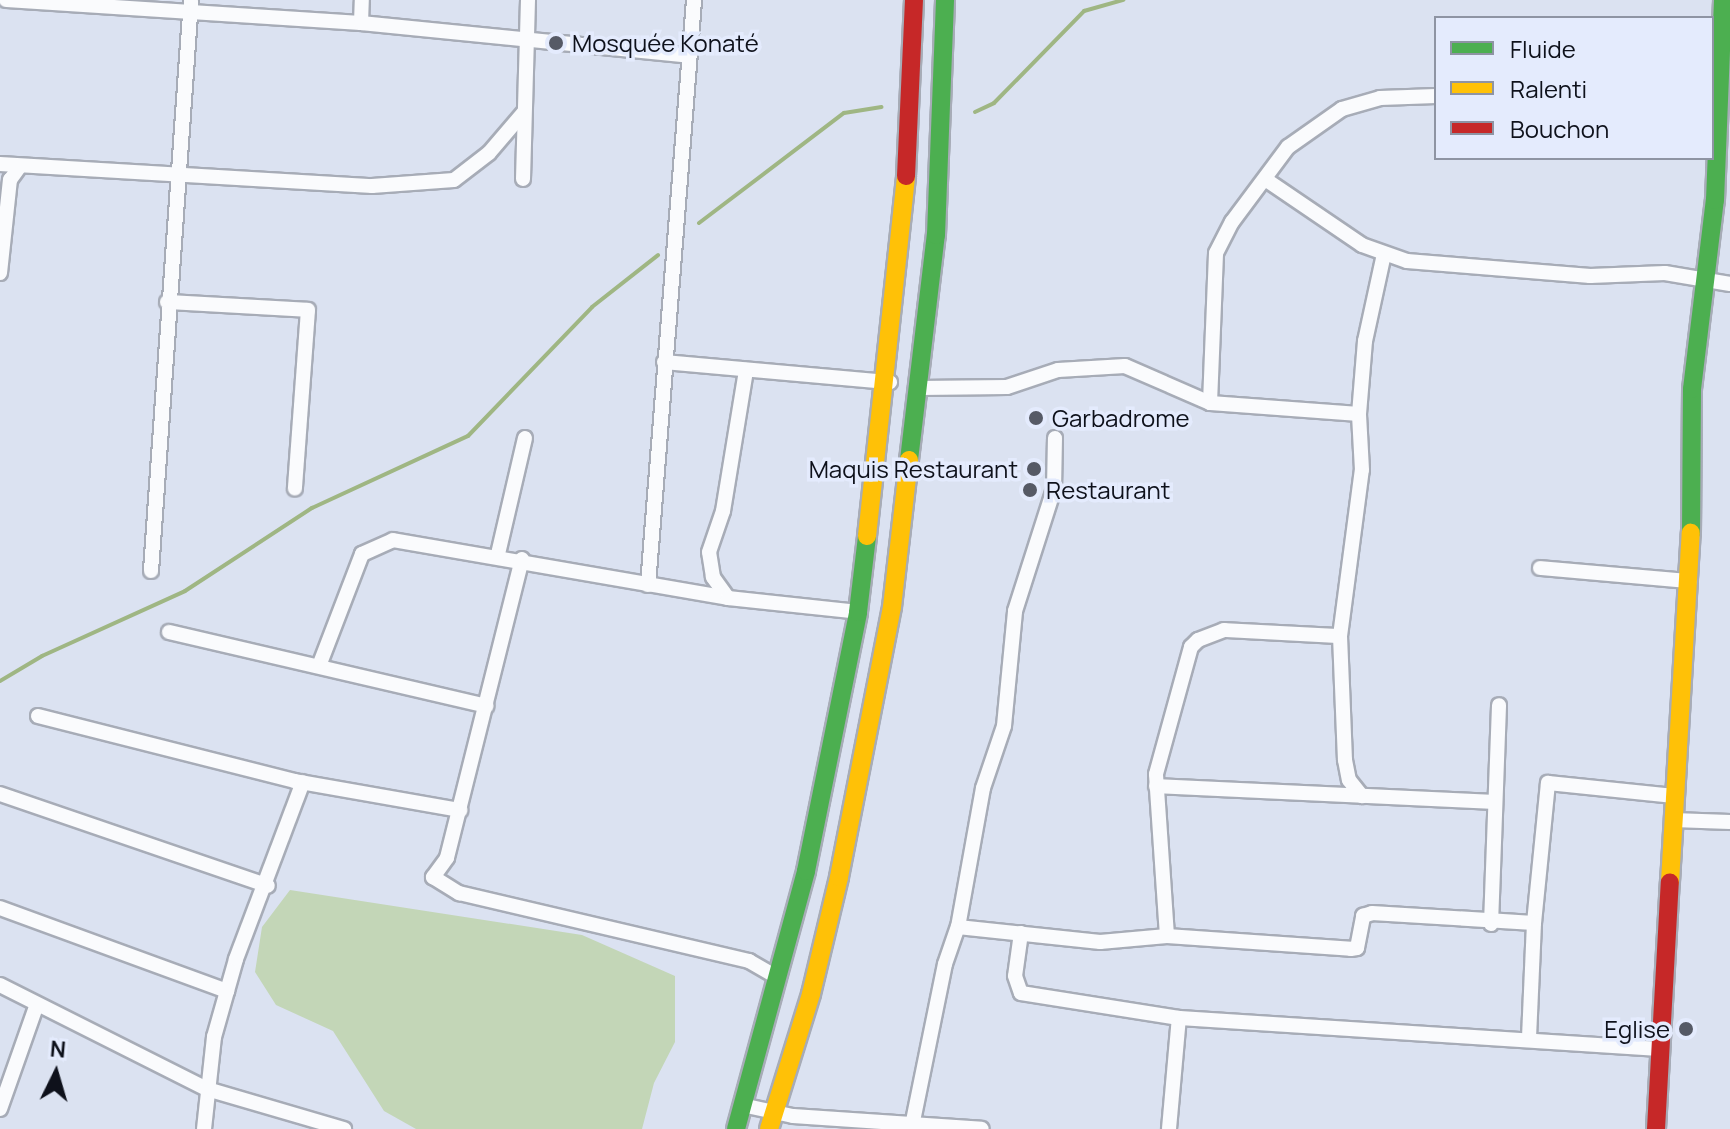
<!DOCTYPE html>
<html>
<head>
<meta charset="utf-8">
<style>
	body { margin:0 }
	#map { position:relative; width:1730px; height:1129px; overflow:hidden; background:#dbe2f1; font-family:Manrope,sans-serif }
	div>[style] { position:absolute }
	.green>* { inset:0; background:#c3d6b7 }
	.stream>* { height:4px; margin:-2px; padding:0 2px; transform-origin:2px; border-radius:2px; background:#9fb683 }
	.roads { filter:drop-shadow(2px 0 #a7acb7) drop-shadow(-2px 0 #a7acb7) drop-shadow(0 2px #a7acb7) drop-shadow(0 -2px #a7acb7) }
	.street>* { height:14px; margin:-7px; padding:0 7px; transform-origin:7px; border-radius:7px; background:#fafbfd }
	.fast>* { height:18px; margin:-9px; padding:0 9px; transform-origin:9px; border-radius:9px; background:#4caf50 }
	.slow>* { height:18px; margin:-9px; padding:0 9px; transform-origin:9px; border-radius:9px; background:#ffc107 }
	.jam>* { height:18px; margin:-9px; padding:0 9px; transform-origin:9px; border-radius:9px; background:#c62828 }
	.dots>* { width:22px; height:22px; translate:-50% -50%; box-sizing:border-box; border:4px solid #e4ebfd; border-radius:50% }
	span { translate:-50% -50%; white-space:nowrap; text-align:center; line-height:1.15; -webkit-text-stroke:7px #e4ebfd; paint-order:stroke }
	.poi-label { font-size:24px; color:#0e111b }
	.left { translate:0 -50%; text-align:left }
	.right { translate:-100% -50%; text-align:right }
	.legend { position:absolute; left:1434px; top:16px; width:280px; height:144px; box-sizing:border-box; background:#e4ebfd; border:2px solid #8e94a3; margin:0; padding:10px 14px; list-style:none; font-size:24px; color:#0e111b }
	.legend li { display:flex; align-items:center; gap:16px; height:40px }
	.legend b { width:40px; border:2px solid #8e94a3 }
	.north { position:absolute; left:16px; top:1033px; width:80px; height:80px; -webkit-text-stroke:6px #e4ebfd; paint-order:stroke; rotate:5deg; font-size:22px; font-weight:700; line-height:32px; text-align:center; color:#0e111b }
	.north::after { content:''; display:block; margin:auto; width:28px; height:36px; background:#0e111b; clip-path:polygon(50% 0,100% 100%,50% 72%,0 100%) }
</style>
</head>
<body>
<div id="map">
	<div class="green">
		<div style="clip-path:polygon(290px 890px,582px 935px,675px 976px,675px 1042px,654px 1083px,642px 1129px,416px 1129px,384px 1111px,333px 1031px,276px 1005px,255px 972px,262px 927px)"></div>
	</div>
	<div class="stream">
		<div style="left:975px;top:112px;width:21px;rotate:-25deg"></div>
		<div style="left:994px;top:103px;width:129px;rotate:-45.6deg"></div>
		<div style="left:1084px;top:11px;width:41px;rotate:-15.8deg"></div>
		<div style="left:699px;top:223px;width:182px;rotate:-37.2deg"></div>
		<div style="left:844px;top:113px;width:38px;rotate:-9deg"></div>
		<div style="left:0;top:681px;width:49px;rotate:-30.8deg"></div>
		<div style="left:42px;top:656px;width:157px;rotate:-24.4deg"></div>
		<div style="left:185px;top:591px;width:152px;rotate:-33.2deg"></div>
		<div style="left:312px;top:508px;width:172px;rotate:-24.8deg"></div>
		<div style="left:468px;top:436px;width:179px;rotate:-46.1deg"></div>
		<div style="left:592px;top:307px;width:84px;rotate:-38.2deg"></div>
	</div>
	<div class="roads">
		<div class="street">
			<div style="left:6px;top:0;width:356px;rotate:3.7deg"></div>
			<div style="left:361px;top:23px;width:330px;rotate:5.7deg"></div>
			<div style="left:361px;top:23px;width:23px;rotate:-88deg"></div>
			<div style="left:0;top:164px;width:373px;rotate:3.4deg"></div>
			<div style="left:372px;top:186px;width:82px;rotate:-4.2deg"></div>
			<div style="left:454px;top:180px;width:44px;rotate:-37.6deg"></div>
			<div style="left:489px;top:153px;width:54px;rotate:-49.5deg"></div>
			<div style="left:523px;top:179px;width:179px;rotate:-88.4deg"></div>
			<div style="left:1265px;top:179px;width:117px;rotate:34.2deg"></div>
			<div style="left:1362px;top:245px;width:48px;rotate:19.6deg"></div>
			<div style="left:1407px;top:261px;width:184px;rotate:4.7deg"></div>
			<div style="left:1590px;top:276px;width:75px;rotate:-2.3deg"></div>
			<div style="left:1665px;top:273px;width:66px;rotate:9.6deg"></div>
			<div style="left:1384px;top:254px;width:89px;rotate:102.3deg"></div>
			<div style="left:1365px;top:341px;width:73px;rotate:94.7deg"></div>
			<div style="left:1359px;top:414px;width:149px;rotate:-175.8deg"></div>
			<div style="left:1210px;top:403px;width:150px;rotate:-87.7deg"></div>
			<div style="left:1216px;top:253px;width:35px;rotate:-63deg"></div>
			<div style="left:1232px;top:222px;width:94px;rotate:-53.3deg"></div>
			<div style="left:1288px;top:147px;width:66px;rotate:-35.1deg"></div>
			<div style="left:1342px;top:109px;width:40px;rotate:-16deg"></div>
			<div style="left:1380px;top:98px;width:56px;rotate:-2deg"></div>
			<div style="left:0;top:273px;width:94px;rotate:-83.9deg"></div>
			<div style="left:10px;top:180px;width:17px;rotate:-54deg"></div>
			<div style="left:167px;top:302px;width:141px;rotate:3.2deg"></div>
			<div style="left:308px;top:310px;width:179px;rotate:94.2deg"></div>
			<div style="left:664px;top:362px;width:227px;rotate:5.1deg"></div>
			<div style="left:920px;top:388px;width:87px;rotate:-0.7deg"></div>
			<div style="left:1007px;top:387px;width:54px;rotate:-18.4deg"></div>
			<div style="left:1058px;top:370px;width:67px;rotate:-3.4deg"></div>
			<div style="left:1125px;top:366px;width:93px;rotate:23.5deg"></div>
			<div style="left:498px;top:554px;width:119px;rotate:-76.9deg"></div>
			<div style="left:522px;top:559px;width:308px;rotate:104.1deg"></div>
			<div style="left:447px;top:858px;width:24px;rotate:126deg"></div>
			<div style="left:433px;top:877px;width:31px;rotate:32deg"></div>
			<div style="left:459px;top:893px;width:298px;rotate:13.2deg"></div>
			<div style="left:749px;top:961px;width:32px;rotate:30deg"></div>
			<div style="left:1540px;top:568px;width:150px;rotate:5deg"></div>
			<div style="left:151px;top:571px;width:572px;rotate:-85.99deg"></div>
			<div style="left:648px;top:585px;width:587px;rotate:-85.5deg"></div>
			<div style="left:728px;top:598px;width:26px;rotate:-126deg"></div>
			<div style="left:713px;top:577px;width:25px;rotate:-99deg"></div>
			<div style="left:709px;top:552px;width:43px;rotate:-71.1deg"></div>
			<div style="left:723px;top:511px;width:143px;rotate:-80.7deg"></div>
			<div style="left:169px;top:632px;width:326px;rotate:13.1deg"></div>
			<div style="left:1340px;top:636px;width:167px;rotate:-82.5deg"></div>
			<div style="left:1362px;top:470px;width:56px;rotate:-93.1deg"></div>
			<div style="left:319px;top:666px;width:120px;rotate:-69deg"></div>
			<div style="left:362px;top:554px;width:34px;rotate:-24deg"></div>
			<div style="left:393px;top:540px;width:340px;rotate:9.8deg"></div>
			<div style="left:728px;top:598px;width:131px;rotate:6.1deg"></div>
			<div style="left:38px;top:716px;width:265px;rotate:14.2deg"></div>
			<div style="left:295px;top:781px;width:168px;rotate:10deg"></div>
			<div style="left:1156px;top:786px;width:338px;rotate:2.7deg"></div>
			<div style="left:0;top:794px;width:283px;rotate:18.9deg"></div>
			<div style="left:1673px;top:820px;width:57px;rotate:2deg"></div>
			<div style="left:0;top:908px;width:242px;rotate:20.1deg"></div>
			<div style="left:1534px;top:923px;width:141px;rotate:-84.3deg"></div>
			<div style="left:1548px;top:783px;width:127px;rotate:5.9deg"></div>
			<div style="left:1491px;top:924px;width:219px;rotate:-87.9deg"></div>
			<div style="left:958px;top:927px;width:143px;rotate:6deg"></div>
			<div style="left:1100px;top:942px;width:67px;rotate:-5.1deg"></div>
			<div style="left:1167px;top:936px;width:184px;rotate:4deg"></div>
			<div style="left:1351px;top:949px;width:6px;rotate:-9deg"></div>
			<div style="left:1357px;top:948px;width:33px;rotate:-79deg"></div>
			<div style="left:1363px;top:916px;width:9px;rotate:-18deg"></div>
			<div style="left:1372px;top:913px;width:162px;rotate:3.5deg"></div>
			<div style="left:1534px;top:923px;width:116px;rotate:92.5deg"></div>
			<div style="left:1021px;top:933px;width:43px;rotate:97.9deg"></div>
			<div style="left:1015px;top:976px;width:18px;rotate:71deg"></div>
			<div style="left:1021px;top:993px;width:160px;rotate:9deg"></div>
			<div style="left:1179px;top:1018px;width:482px;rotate:3.7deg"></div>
			<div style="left:1167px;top:936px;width:162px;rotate:-93.9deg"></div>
			<div style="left:1156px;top:774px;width:132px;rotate:-74.6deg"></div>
			<div style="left:1191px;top:647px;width:10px;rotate:-45deg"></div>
			<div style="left:1198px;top:640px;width:28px;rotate:-21deg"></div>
			<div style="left:1224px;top:630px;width:116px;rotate:3deg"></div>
			<div style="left:1340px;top:636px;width:124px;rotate:87.7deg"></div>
			<div style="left:1345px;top:760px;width:20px;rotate:79deg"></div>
			<div style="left:1349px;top:780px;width:21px;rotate:51deg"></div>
			<div style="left:0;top:985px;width:232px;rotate:26.7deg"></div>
			<div style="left:207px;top:1089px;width:143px;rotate:16.3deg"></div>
			<div style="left:742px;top:1105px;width:52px;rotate:12.2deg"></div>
			<div style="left:793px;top:1116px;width:189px;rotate:3.9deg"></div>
			<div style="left:0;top:1109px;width:111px;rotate:-70.6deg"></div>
			<div style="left:912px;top:1126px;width:165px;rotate:-78.5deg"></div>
			<div style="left:945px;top:964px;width:39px;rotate:-71deg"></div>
			<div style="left:958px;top:927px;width:141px;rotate:-79.8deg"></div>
			<div style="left:983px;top:788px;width:65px;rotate:-71.3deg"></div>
			<div style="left:1004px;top:726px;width:116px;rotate:-84.5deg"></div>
			<div style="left:1015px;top:611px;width:128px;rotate:-72.3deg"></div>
			<div style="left:1054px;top:489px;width:51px;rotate:-88.9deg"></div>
			<div style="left:204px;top:1129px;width:93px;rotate:-83.8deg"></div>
			<div style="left:214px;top:1037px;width:81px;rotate:-74.2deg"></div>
			<div style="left:236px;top:959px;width:189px;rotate:-69.3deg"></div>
			<div style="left:1169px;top:1129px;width:111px;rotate:-84.9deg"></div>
		</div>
		<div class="fast">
			<div style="left:909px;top:460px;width:227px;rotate:-83.2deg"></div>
			<div style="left:936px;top:235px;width:235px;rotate:-87.8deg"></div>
			<div style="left:1691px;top:533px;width:144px;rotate:-89.6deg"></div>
			<div style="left:1692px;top:389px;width:190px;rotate:-83.1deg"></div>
			<div style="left:1715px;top:200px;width:200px;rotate:-87.7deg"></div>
			<div style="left:736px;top:1129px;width:267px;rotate:-74.8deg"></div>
			<div style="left:806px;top:871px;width:264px;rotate:-78.6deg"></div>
			<div style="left:858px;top:612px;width:77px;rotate:-83.2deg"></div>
		</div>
		<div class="slow">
			<div style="left:867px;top:536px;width:362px;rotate:-83.8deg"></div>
			<div style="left:1670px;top:882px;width:350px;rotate:-86.6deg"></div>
			<div style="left:769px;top:1129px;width:141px;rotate:-72.7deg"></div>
			<div style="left:811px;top:994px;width:120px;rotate:-76.5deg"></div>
			<div style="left:839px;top:877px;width:275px;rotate:-78.9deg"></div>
			<div style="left:892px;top:607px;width:148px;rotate:-83.4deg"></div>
		</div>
		<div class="jam">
			<div style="left:906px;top:176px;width:176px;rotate:-87.4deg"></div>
			<div style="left:1656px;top:1129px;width:247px;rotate:-86.8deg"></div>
		</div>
	</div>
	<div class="dots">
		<div style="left:556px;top:43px;background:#565a66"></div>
		<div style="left:1036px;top:418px;background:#565a66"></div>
		<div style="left:1034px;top:469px;background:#565a66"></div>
		<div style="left:1030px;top:490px;background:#565a66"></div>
		<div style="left:1686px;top:1029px;background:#565a66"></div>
	</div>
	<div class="poi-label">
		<span class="left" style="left:572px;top:43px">Mosquée Konaté</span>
		<span class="left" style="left:1052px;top:418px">Garbadrome</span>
		<span class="right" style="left:1018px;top:469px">Maquis Restaurant</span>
		<span class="left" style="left:1046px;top:490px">Restaurant</span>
		<span class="right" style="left:1670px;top:1029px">Eglise</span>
	</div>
	<ul class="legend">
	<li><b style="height:10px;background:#4caf50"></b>Fluide</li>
	<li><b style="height:10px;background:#ffc107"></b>Ralenti</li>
	<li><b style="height:10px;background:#c62828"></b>Bouchon</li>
	</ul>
	<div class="north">N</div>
</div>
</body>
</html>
